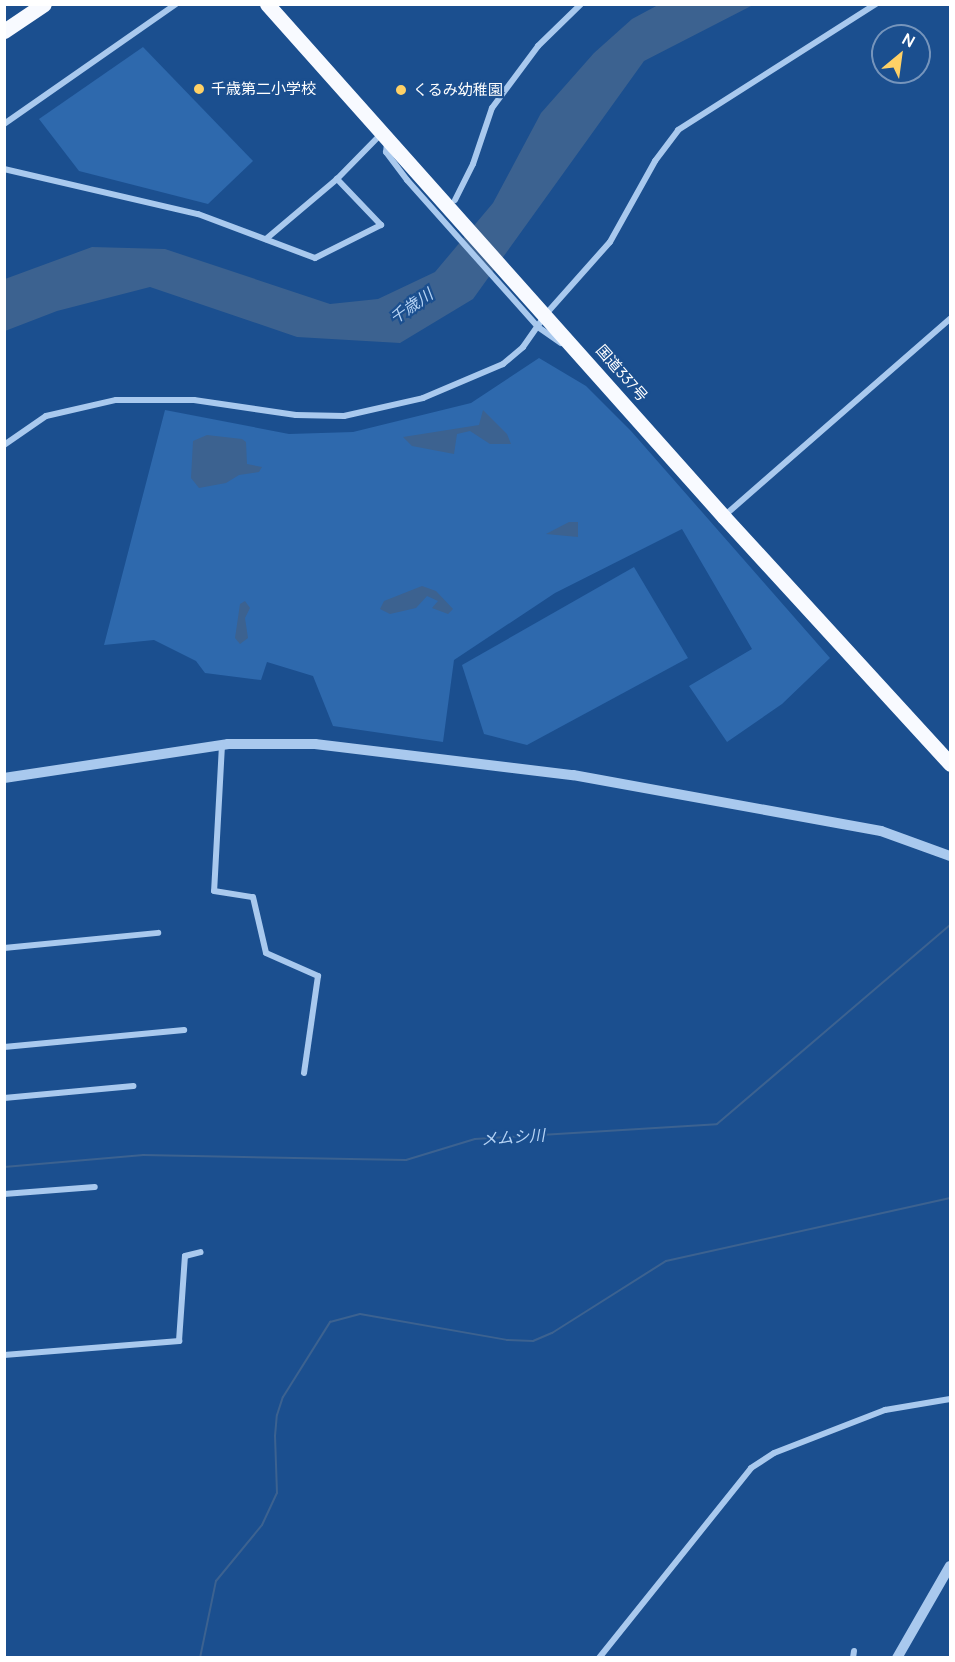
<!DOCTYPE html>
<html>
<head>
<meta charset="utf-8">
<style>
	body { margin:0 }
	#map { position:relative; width:955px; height:1662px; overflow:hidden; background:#1b4f8f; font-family:Manrope,"Noto Sans JP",sans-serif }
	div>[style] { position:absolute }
	.green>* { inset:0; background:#2e69ad }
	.water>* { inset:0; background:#3c6290 }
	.stream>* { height:2px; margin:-1px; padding:0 1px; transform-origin:1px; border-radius:1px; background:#3c6290 }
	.minor>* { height:6px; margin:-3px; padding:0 3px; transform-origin:3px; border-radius:3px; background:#a9c9ee }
	.tertiary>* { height:10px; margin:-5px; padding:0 5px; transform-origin:5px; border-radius:5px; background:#a9c9ee }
	.trunk>* { height:15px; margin:-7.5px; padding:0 7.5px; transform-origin:7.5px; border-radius:7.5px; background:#f8faff }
	.dots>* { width:16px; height:16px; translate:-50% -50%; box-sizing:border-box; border:3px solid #1b4f8f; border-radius:50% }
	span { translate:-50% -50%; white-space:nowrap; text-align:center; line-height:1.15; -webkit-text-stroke:4.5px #1b4f8f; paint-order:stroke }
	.poi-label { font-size:15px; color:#fff }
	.left { translate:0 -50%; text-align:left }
	.street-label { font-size:15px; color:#fff }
	.water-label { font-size:16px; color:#b5d3f5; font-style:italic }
	.frame { position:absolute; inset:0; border:6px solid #fff; pointer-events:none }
	.north { position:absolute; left:871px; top:24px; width:60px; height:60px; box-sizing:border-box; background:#1b4f8f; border:2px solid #7695bc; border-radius:50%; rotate:29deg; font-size:16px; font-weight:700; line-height:24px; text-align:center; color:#fff }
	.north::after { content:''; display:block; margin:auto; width:21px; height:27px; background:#ffd166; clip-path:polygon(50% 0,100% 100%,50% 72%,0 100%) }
</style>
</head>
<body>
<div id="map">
	<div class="green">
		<div style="clip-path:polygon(143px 47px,253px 161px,208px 204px,79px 171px,39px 119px)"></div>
		<div style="clip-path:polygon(539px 358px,586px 386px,631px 431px,830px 658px,782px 704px,727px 742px,689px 686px,752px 649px,682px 529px,555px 593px,454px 660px,443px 742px,333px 726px,313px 676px,267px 662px,261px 680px,205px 673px,196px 661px,154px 640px,104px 645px,165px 410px,289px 434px,353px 432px,471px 403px)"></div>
		<div style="clip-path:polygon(634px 567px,688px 658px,527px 745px,484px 734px,462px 665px)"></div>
	</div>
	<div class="water">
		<div style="clip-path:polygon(658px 5px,753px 5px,644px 61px,473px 299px,400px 343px,297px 337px,150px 287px,57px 311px,5px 331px,5px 279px,92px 247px,165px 249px,330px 304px,378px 299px,435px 272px,493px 203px,541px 113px,594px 53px,632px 19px)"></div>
		<div style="clip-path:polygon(483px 410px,507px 434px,511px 444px,490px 444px,470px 431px,457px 434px,454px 454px,412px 446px,403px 437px,479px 425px)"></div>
		<div style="clip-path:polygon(207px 435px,242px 439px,246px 442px,247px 464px,262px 467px,259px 472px,239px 475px,226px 483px,199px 488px,191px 478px,193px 441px)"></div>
		<div style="clip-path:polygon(569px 522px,578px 522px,578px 537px,546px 534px)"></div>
		<div style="clip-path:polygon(422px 586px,436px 591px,453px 609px,448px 614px,432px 608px,438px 601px,427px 596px,416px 608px,390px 614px,380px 609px,384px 601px)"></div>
		<div style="clip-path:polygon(245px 601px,250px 608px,245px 618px,248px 638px,240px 644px,235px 638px,240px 604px)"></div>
	</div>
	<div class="stream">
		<div style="left:4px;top:1167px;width:140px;rotate:-4.9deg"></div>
		<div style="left:143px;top:1155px;width:263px;rotate:1.1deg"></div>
		<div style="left:406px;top:1160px;width:72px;rotate:-16.9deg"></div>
		<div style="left:475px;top:1139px;width:242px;rotate:-3.5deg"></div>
		<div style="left:717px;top:1124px;width:306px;rotate:-40.5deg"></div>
		<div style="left:200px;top:1658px;width:79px;rotate:-78.3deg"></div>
		<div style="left:216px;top:1581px;width:72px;rotate:-50.6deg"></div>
		<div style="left:262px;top:1525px;width:35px;rotate:-65deg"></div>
		<div style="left:277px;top:1493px;width:57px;rotate:-92deg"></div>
		<div style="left:275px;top:1436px;width:21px;rotate:-85deg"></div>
		<div style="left:277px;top:1415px;width:19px;rotate:-72deg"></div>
		<div style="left:283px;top:1397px;width:89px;rotate:-57.9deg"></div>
		<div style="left:330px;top:1322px;width:31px;rotate:-15deg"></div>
		<div style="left:360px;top:1314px;width:149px;rotate:10deg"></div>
		<div style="left:507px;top:1340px;width:26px;rotate:2deg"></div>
		<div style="left:533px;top:1341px;width:21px;rotate:-23deg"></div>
		<div style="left:552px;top:1333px;width:135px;rotate:-32.3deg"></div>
		<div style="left:666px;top:1261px;width:291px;rotate:-12.5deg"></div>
	</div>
	<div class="minor">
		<div style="left:4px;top:124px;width:210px;rotate:-34.9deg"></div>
		<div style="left:387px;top:143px;width:9px;rotate:96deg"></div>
		<div style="left:386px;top:152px;width:35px;rotate:53deg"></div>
		<div style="left:407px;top:180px;width:197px;rotate:48.3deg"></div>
		<div style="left:538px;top:327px;width:28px;rotate:35deg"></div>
		<div style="left:4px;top:169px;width:199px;rotate:13.1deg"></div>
		<div style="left:198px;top:214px;width:125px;rotate:20.6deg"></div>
		<div style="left:315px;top:258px;width:74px;rotate:-26.6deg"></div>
		<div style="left:381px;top:225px;width:64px;rotate:-133.7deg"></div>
		<div style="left:455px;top:200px;width:40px;rotate:-63.4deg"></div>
		<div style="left:473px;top:164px;width:59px;rotate:-71.3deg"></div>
		<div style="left:492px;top:108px;width:77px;rotate:-53.4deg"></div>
		<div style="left:538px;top:46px;width:60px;rotate:-44.3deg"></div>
		<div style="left:266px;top:239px;width:93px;rotate:-40.2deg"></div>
		<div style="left:337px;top:179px;width:63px;rotate:-45.6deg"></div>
		<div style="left:4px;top:445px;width:51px;rotate:-34.6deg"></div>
		<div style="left:46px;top:416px;width:72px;rotate:-12.9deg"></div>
		<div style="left:116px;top:400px;width:78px"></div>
		<div style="left:194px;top:400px;width:103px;rotate:8.4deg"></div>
		<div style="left:296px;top:415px;width:48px;rotate:1.2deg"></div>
		<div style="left:344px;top:416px;width:81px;rotate:-12.8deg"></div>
		<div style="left:423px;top:398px;width:87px;rotate:-23deg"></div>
		<div style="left:503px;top:364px;width:26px;rotate:-40deg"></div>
		<div style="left:523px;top:347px;width:40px;rotate:-55.1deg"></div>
		<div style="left:546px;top:314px;width:96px;rotate:-48.4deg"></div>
		<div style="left:610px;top:242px;width:93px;rotate:-60.9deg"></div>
		<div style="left:655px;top:161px;width:39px;rotate:-53deg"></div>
		<div style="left:678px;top:130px;width:235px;rotate:-32.5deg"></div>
		<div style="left:724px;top:516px;width:300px;rotate:-41.1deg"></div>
		<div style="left:222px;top:745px;width:146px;rotate:93.1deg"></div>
		<div style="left:214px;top:891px;width:39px;rotate:9deg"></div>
		<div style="left:253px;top:897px;width:57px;rotate:76.9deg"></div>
		<div style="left:266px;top:953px;width:57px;rotate:23.9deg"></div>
		<div style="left:318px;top:976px;width:98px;rotate:98.2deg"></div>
		<div style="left:4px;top:948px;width:155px;rotate:-5.6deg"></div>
		<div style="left:4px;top:1047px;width:181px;rotate:-5.4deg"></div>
		<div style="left:4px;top:1098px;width:130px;rotate:-5.3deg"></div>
		<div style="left:4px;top:1194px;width:91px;rotate:-4.4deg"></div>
		<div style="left:4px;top:1355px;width:176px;rotate:-4.6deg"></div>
		<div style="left:179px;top:1341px;width:85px;rotate:-86deg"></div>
		<div style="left:185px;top:1256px;width:16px;rotate:-14deg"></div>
		<div style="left:599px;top:1658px;width:243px;rotate:-51.3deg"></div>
		<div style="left:751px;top:1468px;width:27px;rotate:-33deg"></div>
		<div style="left:774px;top:1453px;width:119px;rotate:-21.2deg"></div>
		<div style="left:885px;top:1410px;width:66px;rotate:-9.6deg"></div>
		<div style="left:853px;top:1658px;width:7px;rotate:-82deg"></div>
	</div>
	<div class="tertiary">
		<div style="left:4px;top:778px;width:227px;rotate:-8.6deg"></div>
		<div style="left:228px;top:744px;width:87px"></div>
		<div style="left:315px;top:744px;width:260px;rotate:6.9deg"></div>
		<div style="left:573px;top:775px;width:313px;rotate:10.3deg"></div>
		<div style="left:881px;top:831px;width:73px;rotate:19.9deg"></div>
		<div style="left:897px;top:1658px;width:106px;rotate:-60.1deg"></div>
	</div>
	<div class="trunk">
		<div style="left:267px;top:4px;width:687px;rotate:48.3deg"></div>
		<div style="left:724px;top:517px;width:335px;rotate:47.5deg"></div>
		<div style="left:4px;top:31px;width:48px;rotate:-34deg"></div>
	</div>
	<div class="dots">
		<div style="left:199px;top:89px;background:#ffd166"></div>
		<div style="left:401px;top:90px;background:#ffd166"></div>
	</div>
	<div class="poi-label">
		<span class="left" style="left:211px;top:89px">千歳第二小学校</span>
		<span class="left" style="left:413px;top:90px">くるみ幼稚園</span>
	</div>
	<div class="street-label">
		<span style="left:622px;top:373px;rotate:49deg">国道337号</span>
	</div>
	<div class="water-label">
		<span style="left:411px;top:306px;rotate:-35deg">千歳川</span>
		<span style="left:513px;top:1137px;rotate:-4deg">メムシ川</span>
	</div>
	<div class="frame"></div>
	<div class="north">N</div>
</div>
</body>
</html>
